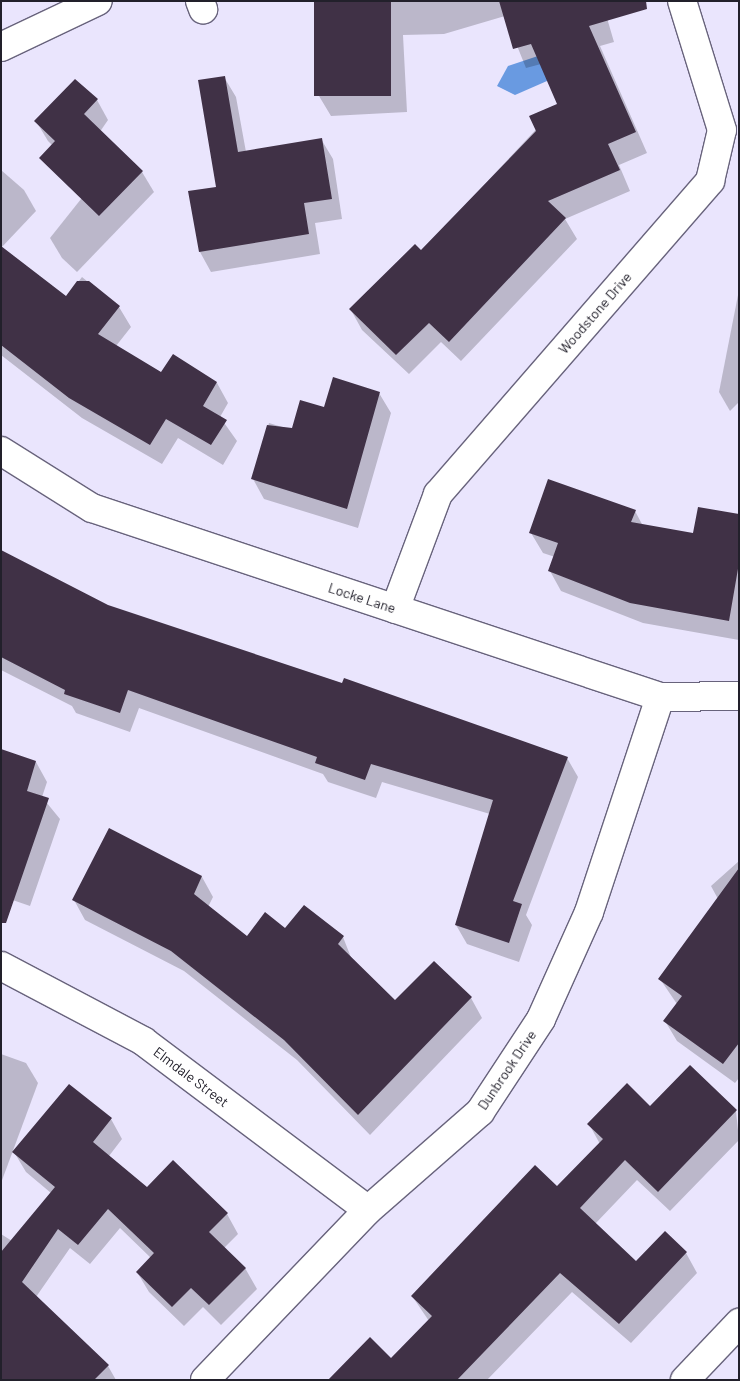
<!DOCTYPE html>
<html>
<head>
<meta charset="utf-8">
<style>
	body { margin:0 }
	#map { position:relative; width:740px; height:1381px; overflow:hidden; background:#eae5fd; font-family:Barlow,sans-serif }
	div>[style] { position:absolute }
	.water>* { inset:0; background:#699ae1 }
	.shadow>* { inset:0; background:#0003 }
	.building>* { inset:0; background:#403146; transform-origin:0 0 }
	.roads { filter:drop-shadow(1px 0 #68637c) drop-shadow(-1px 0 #68637c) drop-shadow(0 1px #68637c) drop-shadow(0 -1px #68637c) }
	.minor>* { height:28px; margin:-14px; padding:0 14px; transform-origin:14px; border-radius:14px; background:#fff }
	.tertiary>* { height:28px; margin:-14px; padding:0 14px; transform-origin:14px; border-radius:14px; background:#fff }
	span { translate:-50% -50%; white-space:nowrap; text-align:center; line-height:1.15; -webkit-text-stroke:5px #fff; paint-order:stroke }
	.street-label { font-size:14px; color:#22202b }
	.frame { position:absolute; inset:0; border:2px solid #22202b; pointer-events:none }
</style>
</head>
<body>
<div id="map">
	<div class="water">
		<div style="clip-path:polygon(538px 56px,551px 75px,547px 81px,515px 95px,497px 86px,508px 66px)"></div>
	</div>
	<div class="shadow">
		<div style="clip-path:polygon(315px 1px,602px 1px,614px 42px,600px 46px,647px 153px,619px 165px,630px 191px,565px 219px,577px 239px,461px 361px,441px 342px,409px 374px,362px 330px,351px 310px,421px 252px,559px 105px,541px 64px,526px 68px,505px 16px,444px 34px,403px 35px,407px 112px,331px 116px,319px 96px)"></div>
		<div style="clip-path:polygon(224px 77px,236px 97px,246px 152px,321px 139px,333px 159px,342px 219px,315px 223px,320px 254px,211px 272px,200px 252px,189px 192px,217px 189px)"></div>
		<div style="clip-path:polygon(97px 100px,108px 120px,75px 168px,48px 141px,36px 121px)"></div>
		<div style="clip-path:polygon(120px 150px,142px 172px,154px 192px,77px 272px,62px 258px,50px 238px)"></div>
		<div style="clip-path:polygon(1px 170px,24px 190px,36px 211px,1px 248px)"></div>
		<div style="clip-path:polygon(82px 277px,119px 307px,131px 327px,116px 346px,162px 373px,173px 356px,217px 383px,228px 403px,220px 417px,237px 441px,223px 465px,178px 438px,162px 464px,82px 418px,1px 355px,1px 299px,66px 298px)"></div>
		<div style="clip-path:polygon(739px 290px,739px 402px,730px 411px,719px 392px)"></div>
		<div style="clip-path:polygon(379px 393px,391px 413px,358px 528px,264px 499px,253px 479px,269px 423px,292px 430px,325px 408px)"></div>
		<div style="clip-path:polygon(635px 511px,643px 526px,694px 535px,739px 516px,739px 640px,643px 623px,561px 591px,550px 571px,555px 557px,543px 553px,531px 533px)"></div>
		<div style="clip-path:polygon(1px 551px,107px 606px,567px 758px,578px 777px,526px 915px,532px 925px,519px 962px,467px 944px,456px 925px,490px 814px,382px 782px,376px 798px,328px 782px,323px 774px,139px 708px,130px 732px,76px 713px,72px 706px,1px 670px)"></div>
		<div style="clip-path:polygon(1px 751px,36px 762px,47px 782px,42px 797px,60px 819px,30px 906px,1px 896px)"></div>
		<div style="clip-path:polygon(109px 830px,202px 877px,213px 897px,208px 907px,247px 937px,286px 930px,343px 937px,352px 960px,395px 1001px,471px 998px,482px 1018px,370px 1135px,297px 1060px,184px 971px,85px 920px,74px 900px)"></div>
		<div style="clip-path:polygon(739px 861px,739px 1078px,735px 1083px,677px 1041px,665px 1021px,677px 1004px,660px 979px,718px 899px,711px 886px)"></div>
		<div style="clip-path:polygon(1px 1054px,26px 1063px,38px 1083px,1px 1183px)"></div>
		<div style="clip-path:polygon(650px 1108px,736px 1111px,739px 1140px,670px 1211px,637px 1180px,595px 1224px,636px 1263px,686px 1253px,697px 1273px,631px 1343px,572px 1292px,487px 1380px,331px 1380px,391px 1359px,429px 1321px,412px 1296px,557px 1188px,600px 1144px,589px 1124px)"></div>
		<div style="clip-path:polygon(111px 1119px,122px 1139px,109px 1156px,147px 1188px,227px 1214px,238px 1234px,224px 1248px,245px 1268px,257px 1289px,221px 1325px,203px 1307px,184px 1326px,149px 1292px,137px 1272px,151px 1258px,120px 1228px,90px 1264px,70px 1248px,36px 1297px,108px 1366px,116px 1380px,1px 1380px,1px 1234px,12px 1241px,51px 1193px,26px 1172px,14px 1152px)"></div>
	</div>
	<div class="building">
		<div style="left:314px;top:1px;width:77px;height:95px"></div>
		<div style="clip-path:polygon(499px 1px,646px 1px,647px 9px,589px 26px,636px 132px,608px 144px,620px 170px,548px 201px,566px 218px,449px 342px,429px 323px,396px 355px,349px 309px,415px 244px,421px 250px,536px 131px,529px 116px,557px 104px,531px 44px,513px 49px)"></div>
		<div style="clip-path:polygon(225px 76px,238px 152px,322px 138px,332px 199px,304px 203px,309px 234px,199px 252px,188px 191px,216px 187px,198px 80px)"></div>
		<div style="clip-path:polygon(75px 79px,98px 99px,84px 114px,143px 171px,99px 216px,39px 158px,55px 141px,34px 121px)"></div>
		<div style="clip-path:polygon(1px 246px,66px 296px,77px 281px,89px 281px,120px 306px,98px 334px,161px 372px,173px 354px,217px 382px,203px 406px,227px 420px,211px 445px,166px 419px,150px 445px,69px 398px,1px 345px)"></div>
		<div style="clip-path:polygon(333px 377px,380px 392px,347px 509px,251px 479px,267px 425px,292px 428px,300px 400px,324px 407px)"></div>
		<div style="clip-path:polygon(548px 479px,636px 510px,631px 522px,693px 533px,698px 507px,739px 514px,739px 563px,729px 621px,630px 603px,548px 571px,558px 543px,529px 533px)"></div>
		<div style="clip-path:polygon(1px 550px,108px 605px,342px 683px,344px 678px,568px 757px,513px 901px,522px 904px,509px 943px,455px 925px,493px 800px,371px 764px,365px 780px,315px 763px,317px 757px,128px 690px,120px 713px,64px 694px,65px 690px,1px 657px)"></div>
		<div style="clip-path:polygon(1px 749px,36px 761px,27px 791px,49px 798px,6px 923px,1px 923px)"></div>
		<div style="clip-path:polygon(109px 828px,202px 876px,194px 894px,247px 936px,265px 912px,285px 928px,304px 905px,344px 936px,338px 944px,395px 1000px,434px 961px,472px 997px,358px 1115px,284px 1040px,171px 951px,72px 900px)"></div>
		<div style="clip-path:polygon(739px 868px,739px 1043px,723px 1064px,663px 1021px,682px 996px,658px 979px)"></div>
		<div style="clip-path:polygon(690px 1065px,737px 1110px,658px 1192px,625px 1160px,580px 1208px,636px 1261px,665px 1231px,687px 1252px,619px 1324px,560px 1273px,457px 1380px,328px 1380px,370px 1337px,391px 1358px,432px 1316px,411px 1296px,535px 1165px,557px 1186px,603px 1139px,587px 1124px,627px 1083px,650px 1106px)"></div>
		<div style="clip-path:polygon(69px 1084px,112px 1118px,93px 1142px,147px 1187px,173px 1160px,228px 1213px,209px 1232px,246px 1268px,209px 1305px,191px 1288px,172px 1307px,136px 1272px,154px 1253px,108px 1209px,78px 1245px,58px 1229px,22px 1282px,109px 1365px,94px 1380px,1px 1380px,1px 1252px,55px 1187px,12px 1152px)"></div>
	</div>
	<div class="roads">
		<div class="minor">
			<div style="left:200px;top:1px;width:9px;rotate:69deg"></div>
			<div style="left:1px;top:451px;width:107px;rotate:32.1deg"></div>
			<div style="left:92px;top:508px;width:599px;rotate:18.4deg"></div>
			<div style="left:660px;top:697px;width:79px;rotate:-0.7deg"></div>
			<div style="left:395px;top:609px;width:123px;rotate:-69.5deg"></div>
			<div style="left:438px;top:494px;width:415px;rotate:-49deg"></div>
			<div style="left:710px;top:181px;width:52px;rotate:-76.8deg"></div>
			<div style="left:722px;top:130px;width:135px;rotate:-107.2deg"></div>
			<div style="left:1px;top:966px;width:161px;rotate:27.8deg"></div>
			<div style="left:143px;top:1041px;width:281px;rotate:36.9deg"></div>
			<div style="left:205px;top:1380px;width:236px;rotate:-46.2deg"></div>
			<div style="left:368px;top:1210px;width:149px;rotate:-41.2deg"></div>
			<div style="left:480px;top:1112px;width:111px;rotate:-56.7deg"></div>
			<div style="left:541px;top:1019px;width:117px;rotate:-65.8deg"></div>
			<div style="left:589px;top:912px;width:226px;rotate:-71.7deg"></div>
		</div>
		<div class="tertiary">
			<div style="left:1px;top:47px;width:107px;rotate:-25.4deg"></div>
			<div style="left:685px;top:1380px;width:79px;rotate:-46.5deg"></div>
		</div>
	</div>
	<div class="street-label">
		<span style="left:595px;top:313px;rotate:-49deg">Woodstone Drive</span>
		<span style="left:362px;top:598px;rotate:18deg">Locke Lane</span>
		<span style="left:507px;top:1070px;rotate:-56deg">Dunbrook Drive</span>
		<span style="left:191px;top:1077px;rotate:37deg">Elmdale Street</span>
	</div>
	<div class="frame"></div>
</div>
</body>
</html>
